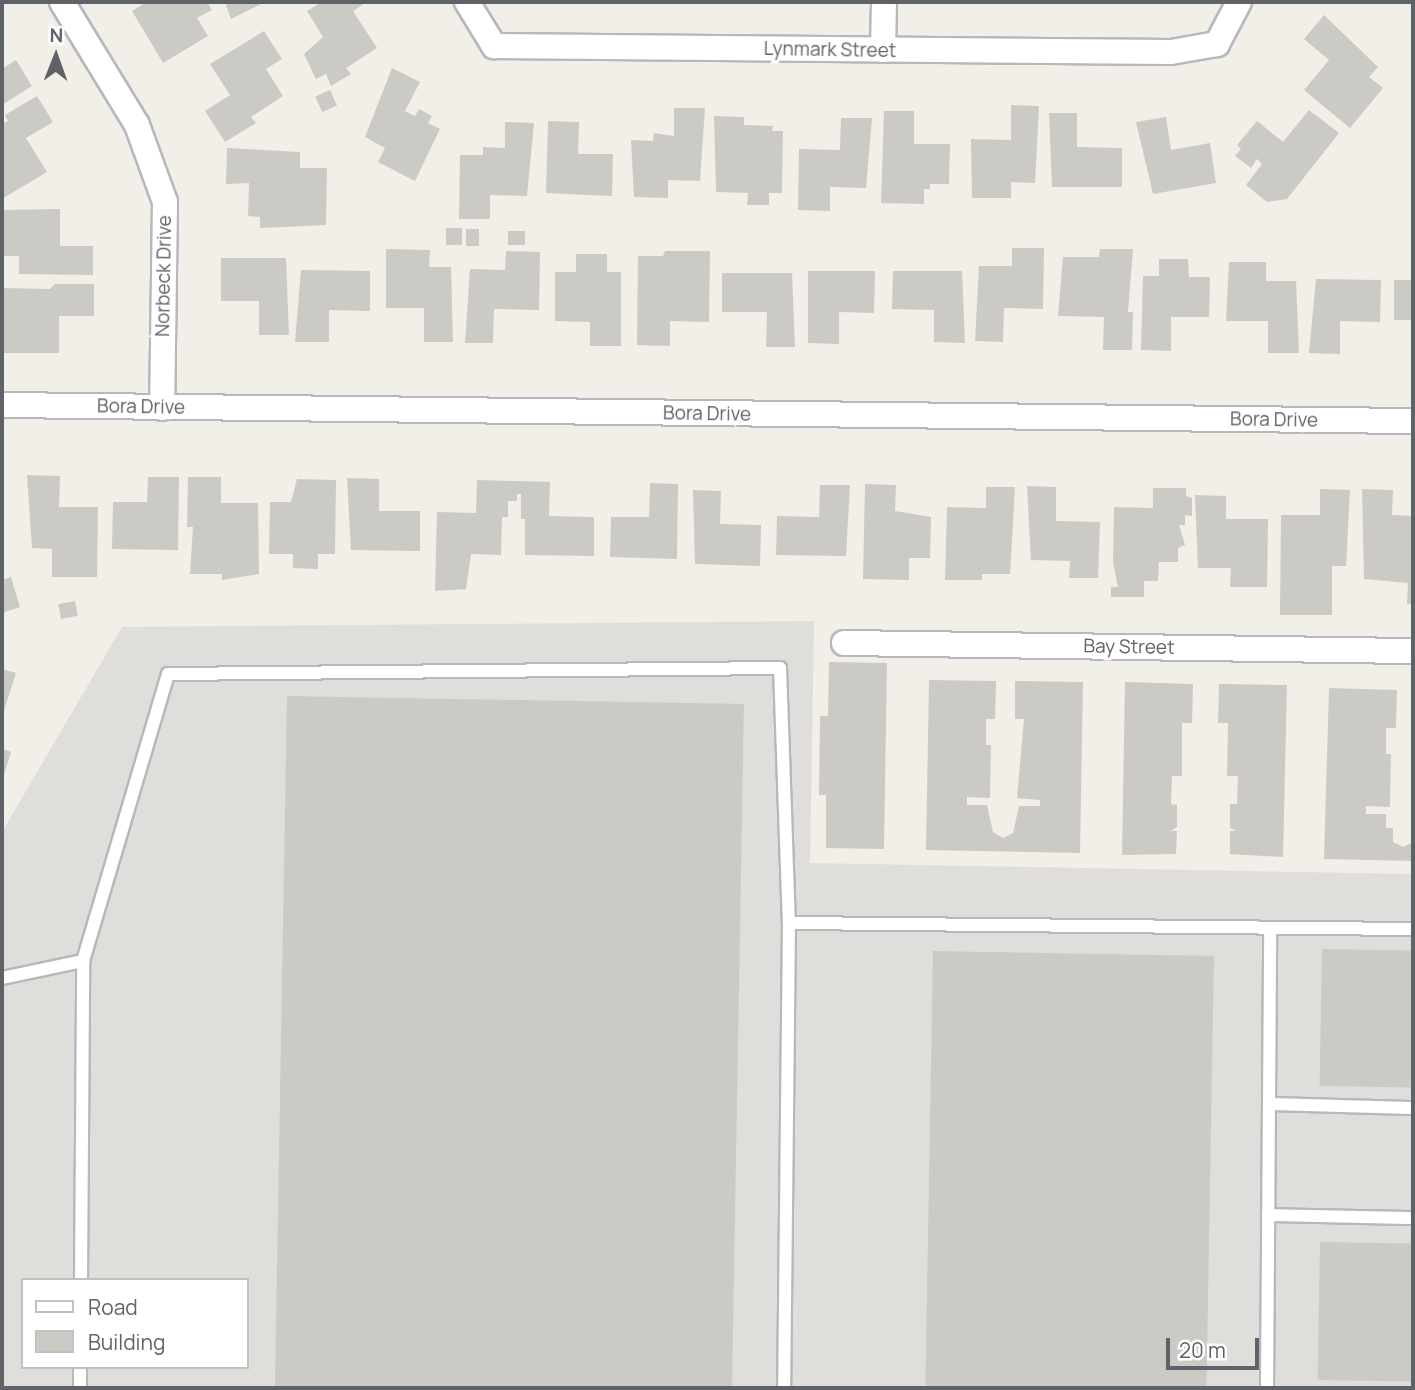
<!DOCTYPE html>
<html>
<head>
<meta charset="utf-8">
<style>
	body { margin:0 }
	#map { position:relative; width:1415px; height:1390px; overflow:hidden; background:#f1efe8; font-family:Manrope,sans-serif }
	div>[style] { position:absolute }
	.industrial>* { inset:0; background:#e0deda }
	.building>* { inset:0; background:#cccac5; transform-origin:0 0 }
	.roads { filter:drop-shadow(2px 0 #b5b8bc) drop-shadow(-2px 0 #b5b8bc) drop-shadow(0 2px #b5b8bc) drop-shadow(0 -2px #b5b8bc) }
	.service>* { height:12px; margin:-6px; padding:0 6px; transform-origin:6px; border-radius:6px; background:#fff }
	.minor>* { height:24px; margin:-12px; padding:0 12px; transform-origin:12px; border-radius:12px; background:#fff }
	span { translate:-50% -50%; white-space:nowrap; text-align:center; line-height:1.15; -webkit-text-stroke:6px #fff; paint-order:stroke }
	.street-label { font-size:19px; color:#5f6368 }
	.frame { position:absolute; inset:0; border:4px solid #5f6368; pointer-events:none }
	.legend { position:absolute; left:21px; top:1278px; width:228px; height:91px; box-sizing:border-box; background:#fff; border:2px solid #bfc1c3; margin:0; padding:9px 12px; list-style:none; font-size:21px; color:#5f6368 }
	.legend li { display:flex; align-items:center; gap:14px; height:35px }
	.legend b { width:35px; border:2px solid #bfc1c3 }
	.north { position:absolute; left:21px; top:21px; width:70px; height:70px; -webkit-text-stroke:5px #fff; paint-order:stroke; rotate:1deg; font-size:19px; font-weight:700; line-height:28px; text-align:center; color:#5f6368 }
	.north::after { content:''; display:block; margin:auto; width:24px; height:32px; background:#5f6368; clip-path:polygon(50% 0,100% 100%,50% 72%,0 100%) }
	.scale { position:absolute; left:1166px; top:1338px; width:93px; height:32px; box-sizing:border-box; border:4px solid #5f6368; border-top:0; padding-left:9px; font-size:21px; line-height:24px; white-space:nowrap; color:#5f6368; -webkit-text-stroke:5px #fff; paint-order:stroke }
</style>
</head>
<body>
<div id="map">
	<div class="industrial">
		<div style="clip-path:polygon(evenodd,814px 621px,810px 863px,1413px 874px,1413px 1388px,2px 1388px,2px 832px,122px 627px,814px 621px,23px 1280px,247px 1280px,247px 1367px,23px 1367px,23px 1280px)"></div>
	</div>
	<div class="building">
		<div style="clip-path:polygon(147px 2px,207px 2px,212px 10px,197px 18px,208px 36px,163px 63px,132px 11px)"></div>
		<div style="clip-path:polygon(225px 2px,265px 2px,231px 19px)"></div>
		<div style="clip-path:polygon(322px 2px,367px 2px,353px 11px,377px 48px,346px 68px,351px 74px,331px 86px,326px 74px,316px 79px,304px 54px,323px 37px,307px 11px)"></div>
		<div style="clip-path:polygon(1324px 15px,1378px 67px,1369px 77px,1383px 88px,1350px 128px,1304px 90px,1329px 60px,1304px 39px)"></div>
		<div style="clip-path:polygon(264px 31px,282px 59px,266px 69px,283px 96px,251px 117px,256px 123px,225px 142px,205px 111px,230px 95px,210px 64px)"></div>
		<div style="clip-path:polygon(16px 60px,32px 86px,2px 105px,2px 69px)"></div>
		<div style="clip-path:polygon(392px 68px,420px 82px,405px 111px,415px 116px,419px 109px,432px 116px,428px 123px,440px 129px,415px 181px,378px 162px,385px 148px,365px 137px)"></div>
		<div style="left:330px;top:90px;width:17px;height:16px;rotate:66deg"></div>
		<div style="clip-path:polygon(37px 96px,53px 122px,26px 138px,47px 172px,2px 199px,2px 124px,8px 121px,5px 115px)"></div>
		<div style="clip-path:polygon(1011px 105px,1039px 106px,1035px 183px,1011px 182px,1011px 198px,972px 198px,971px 139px,1011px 140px)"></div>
		<div style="clip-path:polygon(674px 108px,705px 108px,700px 181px,668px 180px,668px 198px,634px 197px,631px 140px,653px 141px,654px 133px,674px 136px)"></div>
		<div style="clip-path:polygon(1309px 110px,1339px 133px,1287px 199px,1267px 202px,1246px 185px,1262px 164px,1257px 159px,1251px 168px,1235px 156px,1241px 149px,1237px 145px,1257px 121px,1283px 142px)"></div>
		<div style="clip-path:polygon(884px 111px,914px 111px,914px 144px,950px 144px,949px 184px,930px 184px,930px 189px,924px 189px,924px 204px,881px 203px)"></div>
		<div style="clip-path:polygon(1049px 113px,1077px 113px,1077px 147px,1122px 148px,1122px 187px,1052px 187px)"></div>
		<div style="clip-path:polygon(714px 116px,744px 117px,744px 125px,773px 126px,772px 131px,783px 131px,782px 193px,769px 193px,769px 205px,747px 205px,748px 193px,716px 192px)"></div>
		<div style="clip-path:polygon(1166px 117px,1171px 150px,1210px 143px,1216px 183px,1153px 194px,1136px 122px)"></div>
		<div style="clip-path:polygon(841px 118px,872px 118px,866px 188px,830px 187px,830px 211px,798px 210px,799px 149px,840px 150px)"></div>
		<div style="clip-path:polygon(548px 121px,579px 122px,578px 154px,613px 154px,612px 196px,546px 193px)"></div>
		<div style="clip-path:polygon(505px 122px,534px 123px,527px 196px,490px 195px,490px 219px,459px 219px,460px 155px,483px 155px,483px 147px,505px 148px)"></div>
		<div style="clip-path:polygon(227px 148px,300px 152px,300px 168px,327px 168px,326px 225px,260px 228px,260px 217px,248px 216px,249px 183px,226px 184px)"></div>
		<div style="clip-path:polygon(60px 209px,60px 246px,93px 246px,93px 275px,19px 274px,19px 256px,2px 256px,2px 210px)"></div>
		<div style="left:446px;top:228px;width:16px;height:17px"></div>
		<div style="left:466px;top:229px;width:13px;height:17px"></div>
		<div style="left:508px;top:231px;width:17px;height:14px"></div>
		<div style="clip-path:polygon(1012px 248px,1044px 248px,1043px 309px,1004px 308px,1003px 342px,975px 341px,979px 266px,1012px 266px)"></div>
		<div style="clip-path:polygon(386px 249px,430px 250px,429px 267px,451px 267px,453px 342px,424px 342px,424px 308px,386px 308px)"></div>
		<div style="clip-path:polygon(1100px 249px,1133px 249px,1128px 312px,1133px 312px,1132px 350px,1103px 350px,1104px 317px,1058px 316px,1063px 257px,1099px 257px)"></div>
		<div style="clip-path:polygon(506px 251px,540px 252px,539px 310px,494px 309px,493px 343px,465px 343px,470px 269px,505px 270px)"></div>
		<div style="clip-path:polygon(665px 251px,710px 251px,709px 322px,670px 321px,670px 346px,637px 345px,638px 256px,663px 256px)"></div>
		<div style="clip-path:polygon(576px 254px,607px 254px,607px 272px,621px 272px,621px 346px,590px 346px,590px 322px,555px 321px,555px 272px,576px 272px)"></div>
		<div style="clip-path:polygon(221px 258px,286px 258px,289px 335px,259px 335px,259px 301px,221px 301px)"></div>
		<div style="clip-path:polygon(1159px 259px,1188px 259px,1189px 277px,1210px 277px,1209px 317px,1171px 317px,1171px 351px,1141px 350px,1143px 276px,1159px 276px)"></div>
		<div style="clip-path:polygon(1229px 262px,1266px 262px,1266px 281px,1296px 281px,1299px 353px,1268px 353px,1268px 321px,1226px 321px)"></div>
		<div style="clip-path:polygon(301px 270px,370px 271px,370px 311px,329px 310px,329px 342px,295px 342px)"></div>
		<div style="clip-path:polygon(808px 271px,875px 271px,874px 313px,839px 312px,839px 344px,808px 343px)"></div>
		<div style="clip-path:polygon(893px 271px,962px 271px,965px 343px,934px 342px,934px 310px,892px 309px)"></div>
		<div style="clip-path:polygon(722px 273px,792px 273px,795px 347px,766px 347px,767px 312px,722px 312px)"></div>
		<div style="clip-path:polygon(1316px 279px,1381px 280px,1380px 322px,1340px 321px,1340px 354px,1309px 353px)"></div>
		<div style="left:1394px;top:280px;width:19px;height:40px"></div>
		<div style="clip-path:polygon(55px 284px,94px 284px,94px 316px,59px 316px,59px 353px,2px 353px,2px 288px,50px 289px)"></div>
		<div style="clip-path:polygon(27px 475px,60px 476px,59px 507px,98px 507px,97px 577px,52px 577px,52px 549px,32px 548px)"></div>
		<div style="clip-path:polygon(148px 477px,179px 477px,178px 550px,112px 549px,113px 502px,147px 502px)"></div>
		<div style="clip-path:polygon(188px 477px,221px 477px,221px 503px,258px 503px,259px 574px,222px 580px,222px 574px,190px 574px,193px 527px,187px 527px)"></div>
		<div style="clip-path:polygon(347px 478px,379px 479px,379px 511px,420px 511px,420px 551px,351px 550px)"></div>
		<div style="clip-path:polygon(297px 479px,336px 480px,335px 554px,318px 554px,318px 569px,293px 568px,293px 554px,269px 554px,270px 502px,291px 502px)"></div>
		<div style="clip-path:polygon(477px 480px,550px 482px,549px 516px,594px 517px,594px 556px,525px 555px,525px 519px,521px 519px,521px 494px,517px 494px,517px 501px,508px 501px,508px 517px,502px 517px,501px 555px,471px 554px,466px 589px,435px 591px,437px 512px,476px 513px)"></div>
		<div style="clip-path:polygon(650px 483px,678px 484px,677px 559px,610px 557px,611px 517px,649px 517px)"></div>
		<div style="clip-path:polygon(865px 484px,896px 485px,895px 511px,931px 517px,930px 558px,909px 558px,909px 580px,863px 579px)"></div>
		<div style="clip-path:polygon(820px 485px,850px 485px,846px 556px,776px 555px,777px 516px,819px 517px)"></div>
		<div style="clip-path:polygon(1027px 486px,1056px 487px,1056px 521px,1100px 522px,1098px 578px,1069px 578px,1070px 561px,1031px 560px)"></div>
		<div style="clip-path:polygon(986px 487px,1015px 487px,1010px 574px,982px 574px,982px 580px,945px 580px,947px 507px,986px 508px)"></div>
		<div style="clip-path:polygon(1153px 488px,1186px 488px,1186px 496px,1192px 498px,1192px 516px,1185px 515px,1185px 525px,1179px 525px,1185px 545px,1178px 548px,1178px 562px,1159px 562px,1158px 581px,1144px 581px,1144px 597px,1111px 597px,1111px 587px,1118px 587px,1113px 562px,1114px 507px,1153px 508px)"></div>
		<div style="clip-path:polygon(1320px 489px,1350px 490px,1346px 566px,1332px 566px,1332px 615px,1280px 615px,1281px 515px,1320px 515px)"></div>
		<div style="clip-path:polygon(1362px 489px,1393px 490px,1392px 515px,1413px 516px,1413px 604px,1407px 604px,1408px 583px,1364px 579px)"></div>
		<div style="clip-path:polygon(693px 490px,721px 491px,720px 524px,761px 525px,760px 566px,695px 564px)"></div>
		<div style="clip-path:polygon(1195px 495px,1226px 496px,1226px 519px,1268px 519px,1267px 587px,1230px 587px,1231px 568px,1198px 568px)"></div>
		<div style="clip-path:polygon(11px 577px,20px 607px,2px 613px,2px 580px)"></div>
		<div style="left:75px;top:601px;width:15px;height:17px;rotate:79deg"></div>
		<div style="clip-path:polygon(829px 662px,887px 663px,884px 849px,826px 848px,826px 795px,819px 795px,820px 716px,828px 716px)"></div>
		<div style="clip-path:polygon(2px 669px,16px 673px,2px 717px)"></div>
		<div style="clip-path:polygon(929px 680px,996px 681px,995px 719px,986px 719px,986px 745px,991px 745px,990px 798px,967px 797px,967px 805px,987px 805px,993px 832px,1003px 838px,1013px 833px,1019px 806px,1040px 806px,1040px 800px,1017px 798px,1024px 719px,1015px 719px,1015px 681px,1083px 682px,1080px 853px,926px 850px)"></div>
		<div style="clip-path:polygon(1125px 682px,1193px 684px,1192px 723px,1182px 723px,1182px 776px,1172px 776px,1171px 804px,1177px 805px,1177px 827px,1171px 831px,1177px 831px,1176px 854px,1122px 855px)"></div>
		<div style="clip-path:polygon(1219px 684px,1287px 685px,1283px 857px,1230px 854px,1230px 831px,1236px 831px,1230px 828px,1230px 804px,1237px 804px,1238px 776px,1227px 776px,1228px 723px,1218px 723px)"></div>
		<div style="clip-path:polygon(1329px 688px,1397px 690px,1396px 728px,1386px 728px,1386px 754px,1391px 754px,1390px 807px,1366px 806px,1366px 814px,1386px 814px,1386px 828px,1393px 828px,1393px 842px,1403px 847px,1413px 842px,1413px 861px,1324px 859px)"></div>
		<div style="left:287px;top:696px;width:457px;height:692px;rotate:1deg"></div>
		<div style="clip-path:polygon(2px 749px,11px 752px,2px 781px)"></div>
		<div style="left:1322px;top:949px;width:91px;height:137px;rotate:1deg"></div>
		<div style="left:933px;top:951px;width:281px;height:437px;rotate:1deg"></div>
		<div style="left:1320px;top:1242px;width:93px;height:138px;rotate:1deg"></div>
	</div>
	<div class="roads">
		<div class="service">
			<div style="left:789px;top:923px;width:624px;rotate:0.55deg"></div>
			<div style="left:2px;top:978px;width:83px;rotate:-11.9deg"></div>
			<div style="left:83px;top:961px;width:299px;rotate:-73.5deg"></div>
			<div style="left:168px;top:674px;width:612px;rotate:-0.56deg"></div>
			<div style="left:780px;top:668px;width:255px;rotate:88deg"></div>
			<div style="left:789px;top:923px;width:465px;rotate:90.6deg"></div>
			<div style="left:1269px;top:1104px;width:144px;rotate:1.6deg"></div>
			<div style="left:1268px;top:1215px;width:145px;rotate:1.2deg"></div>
			<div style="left:81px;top:1280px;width:319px;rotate:-89.6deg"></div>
			<div style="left:80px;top:1388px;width:21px;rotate:-90deg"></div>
			<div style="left:1267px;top:1388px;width:460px;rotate:-89.6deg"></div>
		</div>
		<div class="minor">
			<div style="left:62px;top:2px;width:144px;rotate:58.6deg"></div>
			<div style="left:137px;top:125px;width:82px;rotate:70deg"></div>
			<div style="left:165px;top:202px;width:206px;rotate:90.8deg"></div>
			<div style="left:467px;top:2px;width:52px;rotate:58.5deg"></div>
			<div style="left:494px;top:46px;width:677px;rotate:0.51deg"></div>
			<div style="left:1171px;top:52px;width:47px;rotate:-9.9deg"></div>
			<div style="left:1217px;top:44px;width:47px;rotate:-62.4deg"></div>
			<div style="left:883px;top:50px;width:48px;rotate:-88.8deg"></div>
			<div style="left:2px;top:405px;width:1411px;rotate:0.65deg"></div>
			<div style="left:844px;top:643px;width:569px;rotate:0.81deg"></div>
		</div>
	</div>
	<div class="street-label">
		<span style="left:830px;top:50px;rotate:1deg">Lynmark Street</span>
		<span style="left:164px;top:276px;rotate:-89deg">Norbeck Drive</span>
		<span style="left:141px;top:407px;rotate:1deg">Bora Drive</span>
		<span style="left:707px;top:414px;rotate:1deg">Bora Drive</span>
		<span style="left:1274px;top:420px;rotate:1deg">Bora Drive</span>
		<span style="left:1129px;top:647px;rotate:1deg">Bay Street</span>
	</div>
	<div class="frame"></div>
	<ul class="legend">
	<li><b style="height:9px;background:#fff"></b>Road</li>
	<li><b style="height:19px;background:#cccac5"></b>Building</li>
	</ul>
	<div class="north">N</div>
	<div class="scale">20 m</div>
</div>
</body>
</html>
